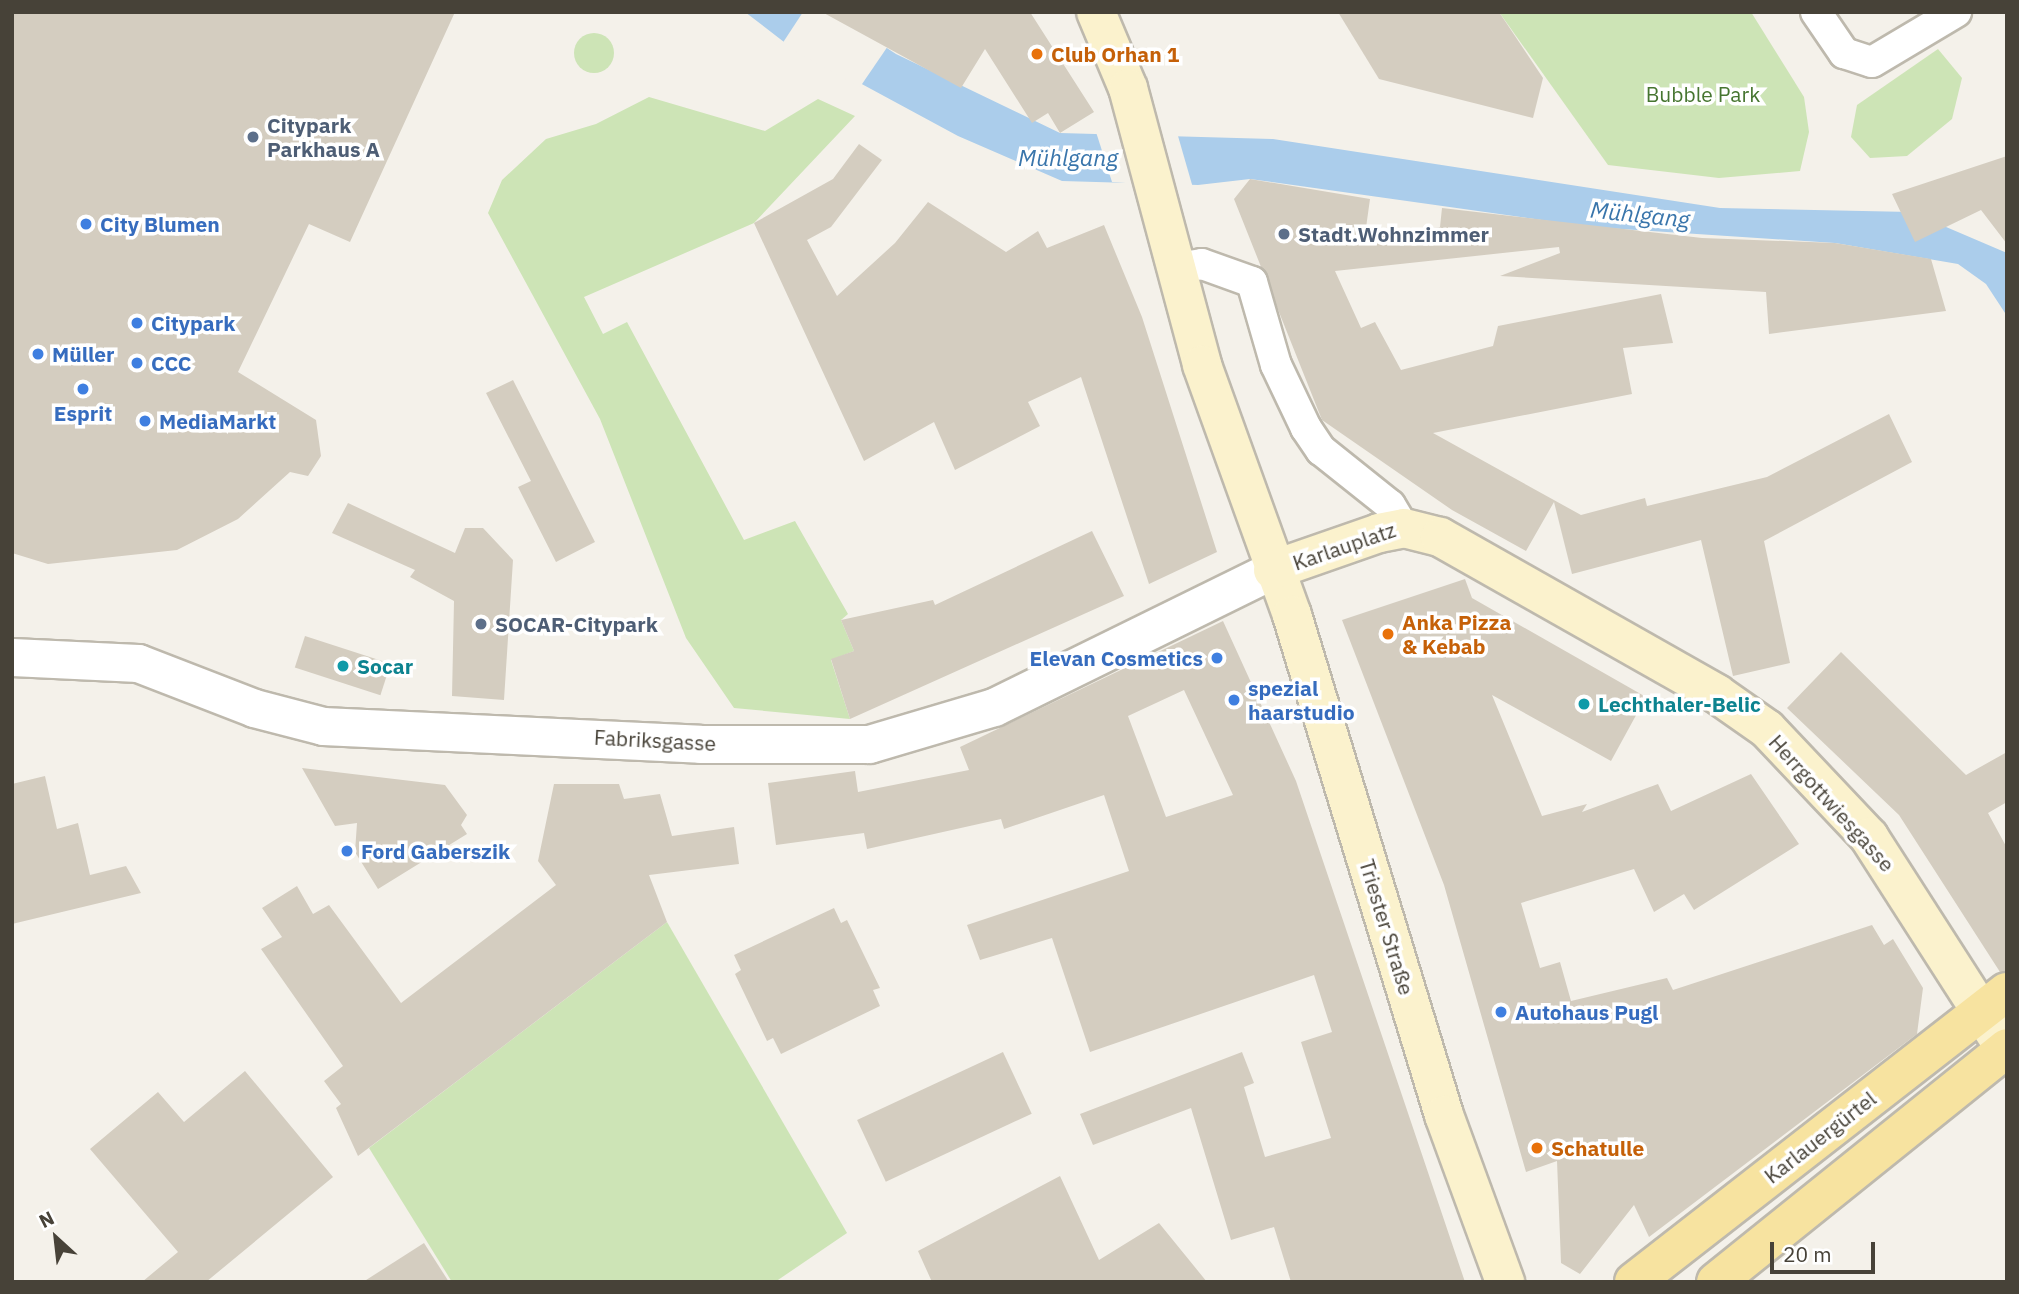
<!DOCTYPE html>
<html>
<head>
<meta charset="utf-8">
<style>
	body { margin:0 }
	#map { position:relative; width:2019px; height:1294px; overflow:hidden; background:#f4f1ea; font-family:"IBM Plex Sans",sans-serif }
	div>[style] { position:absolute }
	.green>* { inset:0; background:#cde4b6 }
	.round { border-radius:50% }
	.water>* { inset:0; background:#abcdeb }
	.pier>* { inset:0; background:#f4f1ea }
	.building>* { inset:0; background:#d4cdc0; transform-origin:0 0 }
	.roads { filter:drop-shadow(2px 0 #beb9ad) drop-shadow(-2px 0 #beb9ad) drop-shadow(0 2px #beb9ad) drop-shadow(0 -2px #beb9ad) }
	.minor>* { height:30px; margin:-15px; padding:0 15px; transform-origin:15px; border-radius:15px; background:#fff }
	.tertiary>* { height:37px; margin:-18.5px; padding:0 18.5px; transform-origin:18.5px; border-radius:18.5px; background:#fff }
	.secondary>* { height:38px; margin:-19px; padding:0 19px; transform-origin:19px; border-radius:19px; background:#fbf2cd }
	.primary>* { height:38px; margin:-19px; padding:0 19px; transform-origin:19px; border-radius:19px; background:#f7e3a0 }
	.dots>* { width:19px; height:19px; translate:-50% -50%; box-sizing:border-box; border:4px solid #fff; border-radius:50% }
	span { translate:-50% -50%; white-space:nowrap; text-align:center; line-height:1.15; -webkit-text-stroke:7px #fff; paint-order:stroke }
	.food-label { font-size:21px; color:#c56008; font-weight:700 }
	.left { translate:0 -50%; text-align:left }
	.park-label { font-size:21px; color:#467530 }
	.service-label { font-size:21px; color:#4e5e75; font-weight:700 }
	.shop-label { font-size:21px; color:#366cbe; font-weight:700 }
	.right { translate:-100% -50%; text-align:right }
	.street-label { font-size:21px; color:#474238 }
	.culture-label { font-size:21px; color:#0d838f; font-weight:700 }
	.water-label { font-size:23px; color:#3975ab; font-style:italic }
	.frame { position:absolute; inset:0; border:14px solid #474238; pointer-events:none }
	.north { position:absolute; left:21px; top:1203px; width:70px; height:70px; -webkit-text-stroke:5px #fff; paint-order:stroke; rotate:333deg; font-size:19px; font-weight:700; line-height:28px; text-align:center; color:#474238 }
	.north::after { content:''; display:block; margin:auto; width:24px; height:32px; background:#474238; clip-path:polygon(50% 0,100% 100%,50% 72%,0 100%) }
	.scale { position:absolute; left:1770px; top:1242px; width:105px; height:32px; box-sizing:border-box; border:4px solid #474238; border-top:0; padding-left:9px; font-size:21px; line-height:24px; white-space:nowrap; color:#474238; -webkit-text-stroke:5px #fff; paint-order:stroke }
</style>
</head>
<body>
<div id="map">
	<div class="green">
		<div style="clip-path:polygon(1499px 12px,1751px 12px,1804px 97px,1809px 132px,1800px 171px,1719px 178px,1608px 165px)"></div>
		<div class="round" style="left:574px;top:33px;width:40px;height:40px"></div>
		<div style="clip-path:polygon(1938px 49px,1962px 78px,1952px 119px,1907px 156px,1870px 158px,1851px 137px,1857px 105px)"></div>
		<div style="clip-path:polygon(649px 97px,765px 131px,818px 99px,855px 116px,754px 223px,584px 297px,603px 334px,627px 322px,744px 540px,795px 521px,848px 614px,841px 620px,854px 651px,831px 660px,850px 719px,734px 708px,686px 638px,600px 419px,488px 213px,502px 180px,546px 139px,596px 124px)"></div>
		<div style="clip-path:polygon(667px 922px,847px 1233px,775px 1282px,452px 1282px,369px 1148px)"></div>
	</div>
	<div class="water">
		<div style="clip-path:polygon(745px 12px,832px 12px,896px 54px,1060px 133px,1273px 139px,1720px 208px,1911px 212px,2007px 253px,2007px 316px,1986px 284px,1958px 264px,1835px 243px,1591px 227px,1250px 179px,1198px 185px,1062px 181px,958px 136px,784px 42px)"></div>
	</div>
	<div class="pier">
		<div style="clip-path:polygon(803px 12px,832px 12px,888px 46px,860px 87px,782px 44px)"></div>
		<div style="clip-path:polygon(1096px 132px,1178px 136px,1193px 188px,1112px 182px)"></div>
	</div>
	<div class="building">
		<div style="clip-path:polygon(12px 12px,455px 12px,350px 242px,309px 224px,238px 372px,316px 420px,321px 456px,308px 476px,290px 472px,238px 519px,177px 550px,48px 564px,12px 553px)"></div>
		<div style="clip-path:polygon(822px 12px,1030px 12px,1094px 112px,1060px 133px,1048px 113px,1032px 123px,985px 49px,961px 88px)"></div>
		<div style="clip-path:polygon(1338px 12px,1499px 12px,1543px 78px,1533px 118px,1379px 79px)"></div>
		<div style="clip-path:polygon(859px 144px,882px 160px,831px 227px,807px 240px,837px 296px,895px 243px,928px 202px,1006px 252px,1038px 231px,1047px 248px,1104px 225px,1142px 317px,1217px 552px,1149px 584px,1081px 377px,1028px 402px,1040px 426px,955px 470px,934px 422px,864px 461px,754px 223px,833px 179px)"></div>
		<div style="clip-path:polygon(2007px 156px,2007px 244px,1981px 210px,1915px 242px,1892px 194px)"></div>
		<div style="clip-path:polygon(1250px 179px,1370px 199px,1365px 235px,1440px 227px,1442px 208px,1702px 238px,1835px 243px,1931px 259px,1946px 311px,1769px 334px,1766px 292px,1500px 276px,1560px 253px,1559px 247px,1335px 271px,1361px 328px,1375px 322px,1401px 370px,1493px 346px,1498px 326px,1661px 294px,1673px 343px,1623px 348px,1632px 394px,1433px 433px,1581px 515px,1645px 498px,1647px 506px,1767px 477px,1889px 414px,1912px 462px,1764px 541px,1790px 663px,1733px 676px,1701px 540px,1572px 574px,1554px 502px,1526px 551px,1452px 510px,1322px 420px,1234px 199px)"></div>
		<div style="clip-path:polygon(513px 380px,595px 542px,556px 562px,518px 487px,531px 481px,486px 393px)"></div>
		<div style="clip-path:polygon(348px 503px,455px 553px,465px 528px,483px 528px,513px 560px,504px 700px,452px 696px,454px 601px,410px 577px,415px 570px,332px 533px)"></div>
		<div style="clip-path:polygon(1092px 531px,1124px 596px,850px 719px,831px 659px,854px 651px,841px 620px,933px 600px,935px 605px)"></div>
		<div style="clip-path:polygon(1465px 579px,1472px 598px,1646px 697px,1611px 761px,1492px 695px,1542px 816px,1587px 804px,1582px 812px,1658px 784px,1671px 811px,1751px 774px,1799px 844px,1694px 910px,1684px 894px,1654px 912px,1634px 869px,1521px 903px,1540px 968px,1560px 962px,1571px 1001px,1667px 978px,1673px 990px,1872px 925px,1884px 945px,1893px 939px,1923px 988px,1917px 1034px,1649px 1237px,1634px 1205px,1580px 1274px,1561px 1263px,1557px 1161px,1526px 1172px,1444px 885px,1342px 620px)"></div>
		<div style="clip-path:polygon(evenodd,1223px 621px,1296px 781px,1465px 1282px,1291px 1282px,1274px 1227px,1231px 1240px,1191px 1108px,1093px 1145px,1080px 1114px,1242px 1052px,1254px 1083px,1244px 1087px,1265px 1157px,1331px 1138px,1301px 1042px,1332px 1032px,1314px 975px,1090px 1052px,1052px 938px,980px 960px,967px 925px,1129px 871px,1104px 795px,1004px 829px,1001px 819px,867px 849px,864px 833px,776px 845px,768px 783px,855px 771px,858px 792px,969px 770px,960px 747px,1223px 621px,1184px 690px,1233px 795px,1166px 817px,1128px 716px,1184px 690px)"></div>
		<div style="left:305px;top:636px;width:90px;height:33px;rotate:18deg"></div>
		<div style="clip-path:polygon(1841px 652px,1966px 775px,2007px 752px,2007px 802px,1988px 813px,2007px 848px,2007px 971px,2000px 972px,1899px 815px,1787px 708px)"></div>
		<div style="clip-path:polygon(302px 768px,445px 785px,467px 815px,461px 825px,467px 834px,378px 889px,355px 852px,357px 823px,335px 826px)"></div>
		<div style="clip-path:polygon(45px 776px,57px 829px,78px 823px,90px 875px,126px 866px,141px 893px,12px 924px,12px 784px)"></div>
		<div style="clip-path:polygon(554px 784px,619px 784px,624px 799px,660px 794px,672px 836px,734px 827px,739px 864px,649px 875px,667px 922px,358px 1156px,336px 1108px,341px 1104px,324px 1081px,343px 1066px,261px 949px,282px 937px,262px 908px,297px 886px,313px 914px,329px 905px,401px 1003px,556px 885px,538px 861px)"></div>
		<div style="clip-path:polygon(834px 908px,841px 923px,847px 920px,880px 988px,873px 990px,880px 1006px,781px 1054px,773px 1038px,767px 1041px,735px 974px,741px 970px,734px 955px)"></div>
		<div style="left:1003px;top:1052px;width:68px;height:161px;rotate:65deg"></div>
		<div style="clip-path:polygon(245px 1071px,333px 1177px,206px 1282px,142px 1282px,178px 1252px,90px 1149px,158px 1092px,184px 1122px)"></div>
		<div style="clip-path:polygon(1060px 1176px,1099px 1260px,1159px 1223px,1207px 1282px,932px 1282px,918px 1251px)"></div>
		<div style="clip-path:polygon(424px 1243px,449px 1282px,363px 1282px)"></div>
	</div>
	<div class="roads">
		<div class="minor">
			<div style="left:1816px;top:12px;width:50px;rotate:55.7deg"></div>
			<div style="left:1844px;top:53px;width:29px;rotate:18deg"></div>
			<div style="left:1872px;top:62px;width:98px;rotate:-30.8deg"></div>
			<div style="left:1177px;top:268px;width:25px;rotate:-9deg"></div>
			<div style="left:1202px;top:264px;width:53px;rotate:19.8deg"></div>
			<div style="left:1252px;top:282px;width:86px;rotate:73.9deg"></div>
			<div style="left:1276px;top:365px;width:70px;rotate:64.5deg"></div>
			<div style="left:1306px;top:428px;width:27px;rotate:56deg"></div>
			<div style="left:1321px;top:450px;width:88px;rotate:38.6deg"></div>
			<div style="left:1390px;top:505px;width:27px;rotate:59deg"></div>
		</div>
		<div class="tertiary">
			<div style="left:12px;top:657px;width:126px;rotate:2.7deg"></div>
			<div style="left:138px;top:663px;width:124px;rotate:21.2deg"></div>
			<div style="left:254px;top:708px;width:71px;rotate:14.6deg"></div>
			<div style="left:323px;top:726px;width:377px;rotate:2.7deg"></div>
			<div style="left:700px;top:744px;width:169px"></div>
			<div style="left:869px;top:744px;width:130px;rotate:-16.5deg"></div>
			<div style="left:994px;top:707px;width:311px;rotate:-26.2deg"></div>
		</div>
		<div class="secondary">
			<div style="left:1096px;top:12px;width:82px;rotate:67.2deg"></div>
			<div style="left:1128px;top:88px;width:287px;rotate:75deg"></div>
			<div style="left:1202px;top:365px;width:266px;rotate:70.2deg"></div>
			<div style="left:1292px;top:615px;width:523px;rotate:73.09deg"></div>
			<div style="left:1444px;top:1115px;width:178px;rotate:69.9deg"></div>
			<div style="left:1273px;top:570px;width:112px;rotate:-19.2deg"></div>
			<div style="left:1379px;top:533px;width:25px;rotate:-11deg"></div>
			<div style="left:1404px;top:528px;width:37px;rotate:14deg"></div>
			<div style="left:1440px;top:537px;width:318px;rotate:29.5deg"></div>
			<div style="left:1717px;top:694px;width:61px;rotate:35deg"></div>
			<div style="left:1767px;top:729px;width:149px;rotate:46.6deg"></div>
			<div style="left:1869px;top:837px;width:255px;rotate:57.3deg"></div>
		</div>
		<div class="primary">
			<div style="left:1634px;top:1282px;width:472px;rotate:-37.9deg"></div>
			<div style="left:1716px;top:1282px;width:373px;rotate:-38.8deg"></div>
		</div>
	</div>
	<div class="dots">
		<div style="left:1037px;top:54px;background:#e8710a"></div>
		<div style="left:253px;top:137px;background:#5c6f8a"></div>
		<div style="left:86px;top:224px;background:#3f7fe0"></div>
		<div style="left:1284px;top:234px;background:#5c6f8a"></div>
		<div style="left:137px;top:323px;background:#3f7fe0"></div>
		<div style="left:38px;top:354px;background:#3f7fe0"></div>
		<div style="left:137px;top:363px;background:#3f7fe0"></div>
		<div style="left:83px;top:389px;background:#3f7fe0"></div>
		<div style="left:145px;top:421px;background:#3f7fe0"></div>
		<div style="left:481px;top:624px;background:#5c6f8a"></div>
		<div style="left:1388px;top:634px;background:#e8710a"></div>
		<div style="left:1217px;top:658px;background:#3f7fe0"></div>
		<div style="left:343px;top:666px;background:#0f9aa8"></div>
		<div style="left:1234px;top:700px;background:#3f7fe0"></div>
		<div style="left:1584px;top:704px;background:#0f9aa8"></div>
		<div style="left:347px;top:851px;background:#3f7fe0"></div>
		<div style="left:1501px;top:1012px;background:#3f7fe0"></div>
		<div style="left:1537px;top:1148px;background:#e8710a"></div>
	</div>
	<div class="food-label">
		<span class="left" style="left:1051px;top:54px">Club Orhan 1</span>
		<span class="left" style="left:1402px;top:634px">Anka Pizza<br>&amp; Kebab</span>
		<span class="left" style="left:1551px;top:1148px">Schatulle</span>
	</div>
	<div class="park-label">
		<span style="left:1703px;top:94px">Bubble Park</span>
	</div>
	<div class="service-label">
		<span class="left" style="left:267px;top:137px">Citypark<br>Parkhaus A</span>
		<span class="left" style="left:1298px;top:234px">Stadt.Wohnzimmer</span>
		<span class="left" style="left:495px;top:624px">SOCAR-Citypark</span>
	</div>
	<div class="shop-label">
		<span class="left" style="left:100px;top:224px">City Blumen</span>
		<span class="left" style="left:151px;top:323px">Citypark</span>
		<span class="left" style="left:52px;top:354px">Müller</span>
		<span class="left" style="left:151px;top:363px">CCC</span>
		<span style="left:83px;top:413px">Esprit</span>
		<span class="left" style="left:159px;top:421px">MediaMarkt</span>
		<span class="right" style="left:1203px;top:658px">Elevan Cosmetics</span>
		<span class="left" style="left:1248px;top:700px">spezial<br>haarstudio</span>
		<span class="left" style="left:361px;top:851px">Ford Gaberszik</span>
		<span class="left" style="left:1515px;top:1012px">Autohaus Pugl</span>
	</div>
	<div class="street-label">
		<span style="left:1344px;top:546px;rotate:-19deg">Karlauplatz</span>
		<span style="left:655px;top:740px;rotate:3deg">Fabriksgasse</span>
		<span style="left:1832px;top:803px;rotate:48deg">Herrgottwiesgasse</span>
		<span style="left:1387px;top:927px;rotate:73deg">Triester Straße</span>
		<span style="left:1820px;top:1137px;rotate:-38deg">Karlauergürtel</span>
	</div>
	<div class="culture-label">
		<span class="left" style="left:357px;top:666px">Socar</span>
		<span class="left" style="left:1598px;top:704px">Lechthaler-Belic</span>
	</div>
	<div class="water-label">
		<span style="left:1068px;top:157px">Mühlgang</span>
		<span style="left:1640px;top:214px;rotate:6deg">Mühlgang</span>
	</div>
	<div class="frame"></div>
	<div class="north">N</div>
	<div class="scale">20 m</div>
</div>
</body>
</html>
